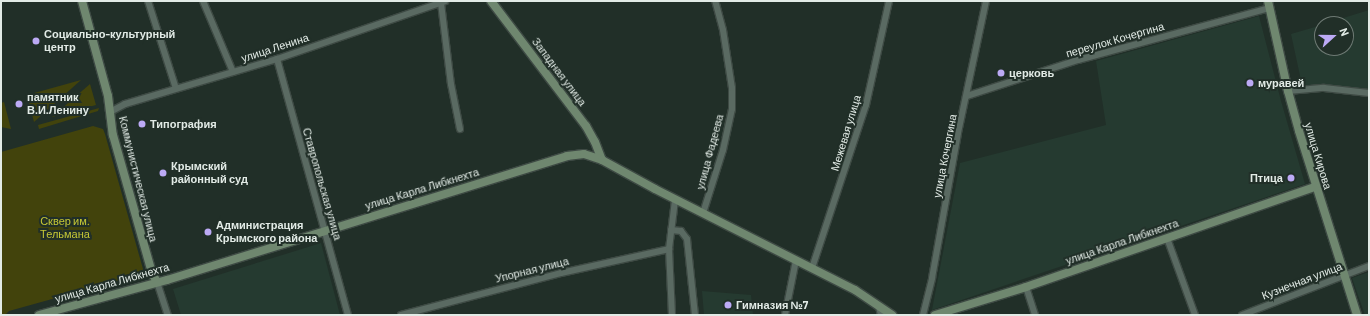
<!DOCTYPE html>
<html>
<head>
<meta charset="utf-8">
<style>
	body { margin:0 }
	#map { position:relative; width:1370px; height:316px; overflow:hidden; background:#212f28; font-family:Barlow,sans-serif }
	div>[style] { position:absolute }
	.built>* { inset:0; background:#253a30 }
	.green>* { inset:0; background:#42430c }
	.roads { filter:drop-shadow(1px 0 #3e4a44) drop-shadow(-1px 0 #3e4a44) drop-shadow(0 1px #3e4a44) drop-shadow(0 -1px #3e4a44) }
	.minor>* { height:6px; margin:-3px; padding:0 3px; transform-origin:3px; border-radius:3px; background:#5a6a62 }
	.secondary>* { height:8px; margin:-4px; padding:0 4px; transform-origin:4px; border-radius:4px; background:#6f876f }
	.dots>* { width:11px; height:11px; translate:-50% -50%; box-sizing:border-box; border:2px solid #212f28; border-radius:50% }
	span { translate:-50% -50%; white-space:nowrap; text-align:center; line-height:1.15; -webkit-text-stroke:4px #212f28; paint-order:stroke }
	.poi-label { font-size:11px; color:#e2ebe6; font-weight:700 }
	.left { translate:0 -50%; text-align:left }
	.right { translate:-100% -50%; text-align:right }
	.street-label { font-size:11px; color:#e2ebe6 }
	.park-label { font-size:11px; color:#c5c735 }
	.frame { position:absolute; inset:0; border:2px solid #e2ebe6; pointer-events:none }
	.north { position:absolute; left:1314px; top:16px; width:40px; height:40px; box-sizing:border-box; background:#212f28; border:1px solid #6e7a74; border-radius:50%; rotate:69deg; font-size:11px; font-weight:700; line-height:16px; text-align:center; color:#e2ebe6 }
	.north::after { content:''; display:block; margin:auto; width:14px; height:18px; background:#bcaaf5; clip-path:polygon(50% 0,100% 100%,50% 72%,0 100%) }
</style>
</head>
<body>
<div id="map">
	<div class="built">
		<div style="clip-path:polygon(1369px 10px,1369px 89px,1351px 89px,1327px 85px,1302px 85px,1291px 34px,1322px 25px,1322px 48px,1346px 48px,1346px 24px,1324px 24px)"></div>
		<div style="clip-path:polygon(1259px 16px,1281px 101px,1305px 184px,932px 310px,960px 163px,1106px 125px,1096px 61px)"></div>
		<div style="clip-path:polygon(321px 243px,340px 315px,181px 315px,173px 289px)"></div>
		<div style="clip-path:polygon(1369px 272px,1369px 315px,1365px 315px,1352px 278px)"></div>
		<div style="clip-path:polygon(702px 291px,751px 295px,753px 315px,704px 315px)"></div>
	</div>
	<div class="green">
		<div style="clip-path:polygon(81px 80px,34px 122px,27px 95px)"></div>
		<div style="clip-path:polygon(90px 84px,96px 105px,52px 117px)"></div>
		<div style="clip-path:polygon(4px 102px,11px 129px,1px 127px,1px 103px)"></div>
		<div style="clip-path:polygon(99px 108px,98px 111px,39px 129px,38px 125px)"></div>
		<div style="clip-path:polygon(93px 126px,103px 129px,105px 134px,143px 269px,142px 274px,9px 311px,5px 315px,1px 315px,1px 152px)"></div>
	</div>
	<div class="roads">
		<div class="minor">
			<div style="left:148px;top:1px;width:92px;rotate:72.3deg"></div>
			<div style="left:203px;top:1px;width:77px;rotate:67.1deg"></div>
			<div style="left:441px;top:3px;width:82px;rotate:83deg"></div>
			<div style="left:451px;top:84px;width:46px;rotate:78.7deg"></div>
			<div style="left:277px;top:59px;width:266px;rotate:74.5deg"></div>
			<div style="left:1288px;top:91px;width:36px;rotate:-5deg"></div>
			<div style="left:1324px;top:88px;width:45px;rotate:6.3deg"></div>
			<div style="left:967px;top:96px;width:117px;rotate:-18deg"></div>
			<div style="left:1078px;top:60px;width:198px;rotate:-15.2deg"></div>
			<div style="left:110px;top:112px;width:17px;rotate:-28deg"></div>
			<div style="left:125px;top:104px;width:159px;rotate:-16.5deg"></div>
			<div style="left:277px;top:59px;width:178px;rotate:-19deg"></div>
			<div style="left:703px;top:213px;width:66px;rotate:-72.4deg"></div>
			<div style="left:723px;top:150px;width:42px;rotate:-77.6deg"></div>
			<div style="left:732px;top:109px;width:21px;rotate:-90deg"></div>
			<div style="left:732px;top:88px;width:59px;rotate:-98.8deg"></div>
			<div style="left:723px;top:30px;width:30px;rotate:-105deg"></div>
			<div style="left:671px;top:230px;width:10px;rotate:6deg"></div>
			<div style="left:681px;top:231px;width:10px;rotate:53deg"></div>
			<div style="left:687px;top:239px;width:76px;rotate:84deg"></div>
			<div style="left:1167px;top:238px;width:82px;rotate:70deg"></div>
			<div style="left:812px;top:268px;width:172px;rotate:-71.7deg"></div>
			<div style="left:866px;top:105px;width:107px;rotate:-77.5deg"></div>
			<div style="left:157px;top:282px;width:35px;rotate:72deg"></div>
			<div style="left:1026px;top:287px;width:29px;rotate:72deg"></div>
			<div style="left:879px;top:307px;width:8px;rotate:76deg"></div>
			<div style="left:401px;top:315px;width:165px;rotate:-14.7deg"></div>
			<div style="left:561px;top:273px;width:111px;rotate:-12.5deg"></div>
			<div style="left:672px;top:315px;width:66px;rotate:-92.6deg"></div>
			<div style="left:669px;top:249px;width:49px;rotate:-83deg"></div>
			<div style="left:785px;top:315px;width:56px;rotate:-78.7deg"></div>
			<div style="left:923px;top:315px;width:38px;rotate:-76deg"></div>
			<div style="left:932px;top:278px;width:147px;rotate:-79.8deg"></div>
			<div style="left:958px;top:133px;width:135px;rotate:-78deg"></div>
			<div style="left:1242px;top:315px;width:136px;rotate:-21.1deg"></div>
		</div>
		<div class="secondary">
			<div style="left:82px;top:1px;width:98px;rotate:74.7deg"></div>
			<div style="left:108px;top:96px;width:39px;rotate:83deg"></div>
			<div style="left:113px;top:135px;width:143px;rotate:74.2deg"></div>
			<div style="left:152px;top:273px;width:10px;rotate:61deg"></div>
			<div style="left:491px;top:1px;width:157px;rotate:52.8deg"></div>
			<div style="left:586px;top:126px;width:18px;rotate:61deg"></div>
			<div style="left:595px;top:142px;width:19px;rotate:69deg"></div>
			<div style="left:1268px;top:1px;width:92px;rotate:77.5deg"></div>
			<div style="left:1288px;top:91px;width:41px;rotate:74.6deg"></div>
			<div style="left:1299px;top:131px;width:193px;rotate:72.5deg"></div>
			<div style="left:39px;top:315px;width:133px;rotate:-15.3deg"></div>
			<div style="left:167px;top:280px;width:419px;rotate:-17.2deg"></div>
			<div style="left:567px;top:156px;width:17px;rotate:-7deg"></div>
			<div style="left:584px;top:154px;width:19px;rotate:18deg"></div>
			<div style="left:602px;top:160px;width:60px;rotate:28.7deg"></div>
			<div style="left:655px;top:189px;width:224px;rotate:26.8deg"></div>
			<div style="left:855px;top:290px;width:45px;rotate:34deg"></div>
			<div style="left:935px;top:315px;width:95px;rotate:-17.1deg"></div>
			<div style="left:1026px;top:287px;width:306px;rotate:-19.1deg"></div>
		</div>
	</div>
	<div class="dots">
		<div style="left:36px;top:41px;background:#bcaaf5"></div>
		<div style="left:1001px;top:73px;background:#bcaaf5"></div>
		<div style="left:1250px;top:83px;background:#bcaaf5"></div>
		<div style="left:19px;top:104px;background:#bcaaf5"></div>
		<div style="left:142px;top:124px;background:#bcaaf5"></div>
		<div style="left:163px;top:173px;background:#bcaaf5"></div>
		<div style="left:1291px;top:178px;background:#bcaaf5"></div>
		<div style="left:208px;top:232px;background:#bcaaf5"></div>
		<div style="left:728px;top:305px;background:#bcaaf5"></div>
	</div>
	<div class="poi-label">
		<span class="left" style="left:44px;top:41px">Социально-культурный<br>центр</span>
		<span class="left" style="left:1009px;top:73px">церковь</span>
		<span class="left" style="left:1258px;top:83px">муравей</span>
		<span class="left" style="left:27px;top:104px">памятник<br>В.И.Ленину</span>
		<span class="left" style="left:150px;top:124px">Типография</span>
		<span class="left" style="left:171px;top:173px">Крымский<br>районный суд</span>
		<span class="right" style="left:1283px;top:178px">Птица</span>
		<span class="left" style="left:216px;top:232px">Администрация<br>Крымского района</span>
		<span class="left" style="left:736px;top:305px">Гимназия №7</span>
	</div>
	<div class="street-label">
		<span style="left:1115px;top:40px;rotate:-16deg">переулок Кочергина</span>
		<span style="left:275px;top:48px;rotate:-18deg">улица Ленина</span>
		<span style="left:559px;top:72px;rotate:53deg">Западная улица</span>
		<span style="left:846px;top:133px;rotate:-73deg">Межевая улица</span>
		<span style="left:710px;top:152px;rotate:-75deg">улица Фадеева</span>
		<span style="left:945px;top:156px;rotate:-79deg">улица Кочергина</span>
		<span style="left:1318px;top:156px;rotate:73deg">улица Кирова</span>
		<span style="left:138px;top:179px;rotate:76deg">Коммунистическая улица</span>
		<span style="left:322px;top:184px;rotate:74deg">Ставропольская улица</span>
		<span style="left:422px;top:189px;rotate:-17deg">улица Карла Либкнехта</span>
		<span style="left:1122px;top:242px;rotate:-19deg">улица Карла Либкнехта</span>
		<span style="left:532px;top:270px;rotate:-14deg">Упорная улица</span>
		<span style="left:1302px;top:281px;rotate:-21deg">Кузнечная улица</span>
		<span style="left:112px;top:283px;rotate:-16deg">улица Карла Либкнехта</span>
	</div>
	<div class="park-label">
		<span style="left:65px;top:228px">Сквер им.<br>Тельмана</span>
	</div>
	<div class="frame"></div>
	<div class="north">N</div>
</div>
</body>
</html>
